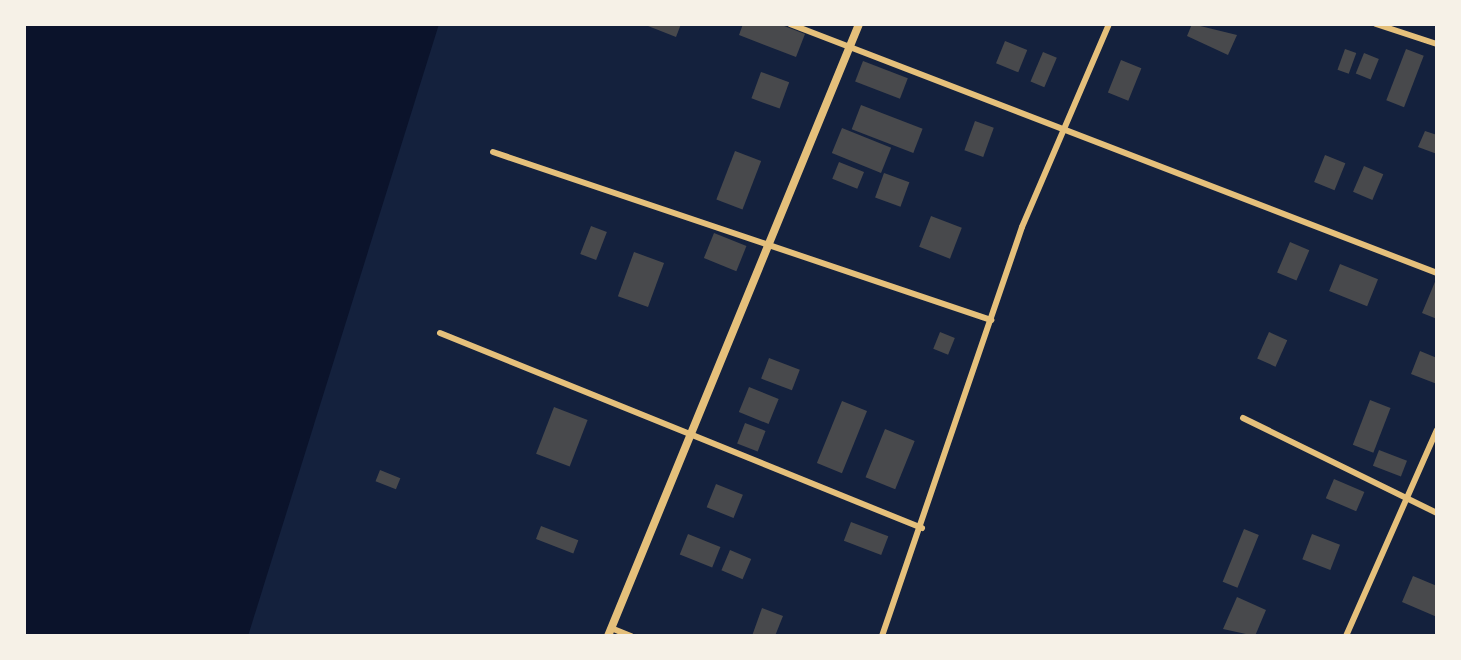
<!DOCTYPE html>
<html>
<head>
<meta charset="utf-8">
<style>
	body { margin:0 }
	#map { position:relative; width:1461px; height:660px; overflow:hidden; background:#14213d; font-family:Jost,sans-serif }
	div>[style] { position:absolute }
	.water>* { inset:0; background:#0b132b }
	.building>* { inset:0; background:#48494c; transform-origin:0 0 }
	.minor>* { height:6px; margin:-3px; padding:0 3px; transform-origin:3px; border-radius:3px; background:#e5c07b }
	.tertiary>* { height:8px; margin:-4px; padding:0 4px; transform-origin:4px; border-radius:4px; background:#e5c07b }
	span { translate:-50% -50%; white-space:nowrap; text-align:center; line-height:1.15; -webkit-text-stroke:6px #f6f1e7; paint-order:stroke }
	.frame { position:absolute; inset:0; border:26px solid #f6f1e7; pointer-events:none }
</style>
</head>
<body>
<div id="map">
	<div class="water">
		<div style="clip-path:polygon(24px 24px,439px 24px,248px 636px,24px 636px)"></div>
	</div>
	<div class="building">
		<div style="clip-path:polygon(643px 24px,681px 24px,676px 37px)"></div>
		<div style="clip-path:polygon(743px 24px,779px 24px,805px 34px,796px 57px,739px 35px)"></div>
		<div style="clip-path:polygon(1192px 24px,1237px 35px,1228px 55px,1187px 36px)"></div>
		<div style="left:1005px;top:41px;width:24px;height:24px;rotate:22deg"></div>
		<div style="left:1345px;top:49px;width:12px;height:22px;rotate:20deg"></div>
		<div style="left:1406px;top:49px;width:19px;height:55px;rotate:21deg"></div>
		<div style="left:1043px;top:52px;width:15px;height:32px;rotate:23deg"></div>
		<div style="left:1364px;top:53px;width:16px;height:22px;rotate:22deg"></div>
		<div style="left:1121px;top:60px;width:22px;height:35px;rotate:22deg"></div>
		<div style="left:863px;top:61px;width:48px;height:22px;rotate:21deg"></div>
		<div style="left:761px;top:72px;width:30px;height:28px;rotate:20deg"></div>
		<div style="left:861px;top:105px;width:66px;height:26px;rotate:21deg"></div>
		<div style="left:975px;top:121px;width:20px;height:31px;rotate:20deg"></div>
		<div style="left:842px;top:128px;width:53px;height:27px;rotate:22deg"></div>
		<div style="clip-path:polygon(1425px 131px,1437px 135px,1437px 154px,1418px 147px)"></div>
		<div style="left:735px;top:151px;width:28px;height:52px;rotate:21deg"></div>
		<div style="left:1325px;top:155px;width:22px;height:29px;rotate:22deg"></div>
		<div style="left:839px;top:162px;width:27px;height:18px;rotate:22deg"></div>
		<div style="left:1364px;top:166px;width:21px;height:28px;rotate:23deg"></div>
		<div style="left:884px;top:173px;width:27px;height:26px;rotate:20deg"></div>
		<div style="left:931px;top:216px;width:33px;height:33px;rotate:21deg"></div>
		<div style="left:591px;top:226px;width:17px;height:30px;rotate:21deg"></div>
		<div style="left:714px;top:233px;width:35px;height:27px;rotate:22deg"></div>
		<div style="left:1290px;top:242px;width:21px;height:33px;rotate:23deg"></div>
		<div style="left:634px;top:252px;width:32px;height:47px;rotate:20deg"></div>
		<div style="left:1340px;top:264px;width:41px;height:29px;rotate:22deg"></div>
		<div style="clip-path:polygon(1437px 277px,1437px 319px,1422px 313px)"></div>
		<div style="left:940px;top:332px;width:16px;height:18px;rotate:22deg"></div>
		<div style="left:1269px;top:332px;width:20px;height:29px;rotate:24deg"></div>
		<div style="clip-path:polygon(1420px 351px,1437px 358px,1437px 384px,1411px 374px)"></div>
		<div style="left:769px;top:358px;width:33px;height:22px;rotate:21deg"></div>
		<div style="left:749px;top:387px;width:32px;height:27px;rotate:22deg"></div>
		<div style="left:1370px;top:400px;width:22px;height:48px;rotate:21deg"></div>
		<div style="left:842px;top:401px;width:27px;height:67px;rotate:22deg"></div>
		<div style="left:554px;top:407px;width:36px;height:50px;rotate:21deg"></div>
		<div style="left:745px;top:423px;width:22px;height:22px;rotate:21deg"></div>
		<div style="left:885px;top:429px;width:32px;height:52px;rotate:22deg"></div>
		<div style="left:1379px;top:450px;width:30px;height:17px;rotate:21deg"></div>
		<div style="left:380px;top:470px;width:22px;height:12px;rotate:22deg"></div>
		<div style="left:1334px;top:479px;width:33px;height:21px;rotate:23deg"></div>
		<div style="left:716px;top:484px;width:29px;height:25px;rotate:22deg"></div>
		<div style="left:851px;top:522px;width:40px;height:20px;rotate:21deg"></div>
		<div style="left:541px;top:526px;width:40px;height:14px;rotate:21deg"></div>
		<div style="left:1244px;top:529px;width:16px;height:57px;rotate:22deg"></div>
		<div style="left:688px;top:534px;width:35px;height:22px;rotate:22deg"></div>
		<div style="left:1312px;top:534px;width:30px;height:27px;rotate:21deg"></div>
		<div style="left:730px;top:550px;width:23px;height:22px;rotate:23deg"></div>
		<div style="clip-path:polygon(1413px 576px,1437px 586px,1437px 617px,1402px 602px)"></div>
		<div style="clip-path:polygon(1237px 597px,1266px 610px,1255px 636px,1223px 629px)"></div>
		<div style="clip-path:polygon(762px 608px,783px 616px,775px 636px,752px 636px)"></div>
	</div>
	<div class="minor">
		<div style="left:790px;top:24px;width:693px;rotate:21.05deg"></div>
		<div style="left:1376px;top:24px;width:64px;rotate:18.2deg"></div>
		<div style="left:493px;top:152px;width:526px;rotate:18.64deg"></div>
		<div style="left:440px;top:333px;width:520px;rotate:22.03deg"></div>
		<div style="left:1243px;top:418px;width:216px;rotate:26.1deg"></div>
		<div style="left:611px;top:628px;width:22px;rotate:22deg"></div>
		<div style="left:882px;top:636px;width:432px;rotate:-71.1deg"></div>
		<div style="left:1022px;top:227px;width:221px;rotate:-66.8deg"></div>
		<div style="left:1346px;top:636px;width:225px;rotate:-66.2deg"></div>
	</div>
	<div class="tertiary">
		<div style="left:608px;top:636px;width:661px;rotate:-67.7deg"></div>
	</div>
	<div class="frame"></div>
</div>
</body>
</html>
